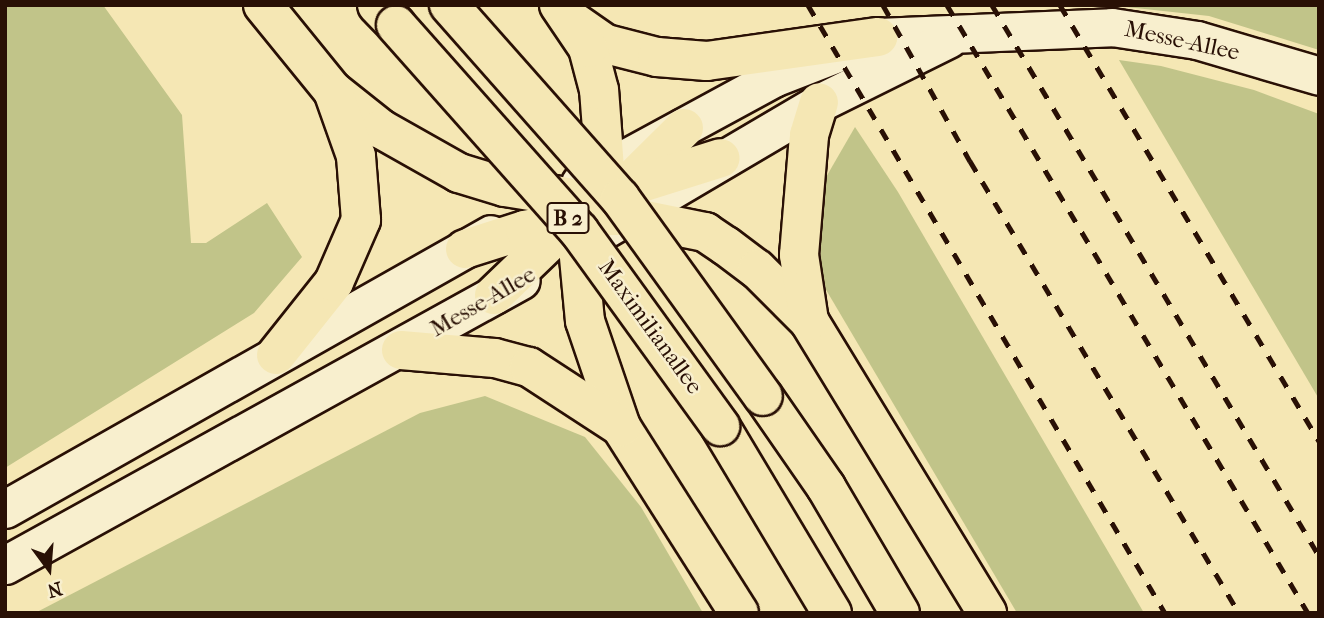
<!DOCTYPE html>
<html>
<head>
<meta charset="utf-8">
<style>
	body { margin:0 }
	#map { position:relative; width:1324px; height:618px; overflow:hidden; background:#f5e7b4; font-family:"IM FELL French Canon",serif }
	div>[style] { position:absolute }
	.green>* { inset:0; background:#c1c489 }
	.roads { filter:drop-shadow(2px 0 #291005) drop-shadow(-2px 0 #291005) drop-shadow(0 2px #291005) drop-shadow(0 -2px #291005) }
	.secondary>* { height:37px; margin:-18.5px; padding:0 18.5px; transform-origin:18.5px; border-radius:18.5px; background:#f8efce }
	.trunk>* { height:38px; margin:-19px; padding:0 19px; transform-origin:19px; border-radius:19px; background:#f5e7b4 }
	.rail>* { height:5px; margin-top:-2.5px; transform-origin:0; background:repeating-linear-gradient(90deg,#291005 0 12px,transparent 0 24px) }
	.bridges { filter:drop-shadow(2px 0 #291005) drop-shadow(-2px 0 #291005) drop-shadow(0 2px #291005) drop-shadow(0 -2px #291005) }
	.trunk-bridge>* { height:38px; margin:-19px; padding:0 19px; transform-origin:19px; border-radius:19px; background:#f5e7b4 }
	span { translate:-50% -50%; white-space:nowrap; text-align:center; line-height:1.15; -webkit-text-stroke:5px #f8efce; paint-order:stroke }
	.shield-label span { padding:2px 5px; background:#f8efce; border:2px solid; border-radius:5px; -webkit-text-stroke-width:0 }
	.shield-label { font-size:21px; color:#291005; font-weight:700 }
	.street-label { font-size:23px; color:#291005 }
	.frame { position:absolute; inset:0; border:7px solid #291005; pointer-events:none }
	.north { position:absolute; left:14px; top:534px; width:70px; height:70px; -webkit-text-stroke:5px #f8efce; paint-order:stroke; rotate:164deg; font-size:19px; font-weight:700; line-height:28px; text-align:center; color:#291005 }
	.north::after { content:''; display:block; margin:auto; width:24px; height:32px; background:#291005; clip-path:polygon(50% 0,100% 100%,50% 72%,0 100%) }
</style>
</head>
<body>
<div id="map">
	<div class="green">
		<div style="clip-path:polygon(5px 5px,103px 5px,182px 115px,191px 243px,206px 243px,267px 203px,302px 257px,254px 313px,5px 468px)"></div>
		<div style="clip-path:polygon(1108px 5px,1319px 5px,1319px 50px,1209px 16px)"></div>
		<div style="clip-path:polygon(1119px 60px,1161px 66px,1254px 90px,1319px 114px,1319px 399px)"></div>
		<div style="clip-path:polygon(855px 127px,898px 192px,1144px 613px,1017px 613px,822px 283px,818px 191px)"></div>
		<div style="clip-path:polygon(485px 396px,585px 437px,641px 507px,703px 613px,35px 613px,420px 413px)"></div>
	</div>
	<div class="roads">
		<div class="secondary">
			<div style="left:580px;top:183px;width:220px;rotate:-28.5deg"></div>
			<div style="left:773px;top:78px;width:113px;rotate:-21.3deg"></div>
			<div style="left:878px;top:37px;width:234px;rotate:-2.4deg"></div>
			<div style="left:1112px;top:27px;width:86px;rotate:8.7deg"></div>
			<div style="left:1197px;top:40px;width:127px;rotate:16.4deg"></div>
			<div style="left:607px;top:228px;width:246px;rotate:-30.5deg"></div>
			<div style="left:819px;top:103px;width:144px;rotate:-26.4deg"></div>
			<div style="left:5px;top:509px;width:558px;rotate:-29.5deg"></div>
			<div style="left:5px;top:565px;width:589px;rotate:-28.91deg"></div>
		</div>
		<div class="trunk">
			<div style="left:263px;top:5px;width:111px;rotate:50.9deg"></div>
			<div style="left:333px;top:91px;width:61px;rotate:38.4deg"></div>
			<div style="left:381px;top:129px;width:90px;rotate:29.4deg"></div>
			<div style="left:459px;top:173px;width:48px;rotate:16.9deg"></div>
			<div style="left:505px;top:187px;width:63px;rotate:9.2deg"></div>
			<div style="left:377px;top:5px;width:28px;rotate:46deg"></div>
			<div style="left:574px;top:22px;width:39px;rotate:35deg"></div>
			<div style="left:606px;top:44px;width:53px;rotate:14.3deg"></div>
			<div style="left:657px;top:57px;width:50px;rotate:4.6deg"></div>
			<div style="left:707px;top:61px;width:173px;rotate:-8deg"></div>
			<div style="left:684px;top:128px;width:125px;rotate:135.3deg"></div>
			<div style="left:595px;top:216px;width:35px;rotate:119deg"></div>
			<div style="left:578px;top:247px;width:74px;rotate:84.6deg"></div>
			<div style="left:585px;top:321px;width:112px;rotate:71.2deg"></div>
			<div style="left:621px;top:427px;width:220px;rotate:57.6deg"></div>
			<div style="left:629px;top:187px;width:96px;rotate:-17.5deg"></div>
			<div style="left:465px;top:249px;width:63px;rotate:-17.6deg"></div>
			<div style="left:525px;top:230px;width:71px;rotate:-11.3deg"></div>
			<div style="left:595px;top:216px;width:30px"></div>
			<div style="left:625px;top:216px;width:82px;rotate:11.3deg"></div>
			<div style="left:705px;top:232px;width:25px;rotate:34deg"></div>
			<div style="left:726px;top:246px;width:39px;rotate:37deg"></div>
			<div style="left:757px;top:269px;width:74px;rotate:45deg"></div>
			<div style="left:809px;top:321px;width:342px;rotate:58.6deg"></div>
			<div style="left:494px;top:295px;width:108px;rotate:-43.9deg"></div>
			<div style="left:572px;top:220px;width:61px;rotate:-57.1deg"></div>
			<div style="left:605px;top:169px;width:79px;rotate:-94.3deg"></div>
			<div style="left:599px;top:90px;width:43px;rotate:-104.7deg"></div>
			<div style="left:588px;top:48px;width:52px;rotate:-124deg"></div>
			<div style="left:809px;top:321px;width:67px;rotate:-98.6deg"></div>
			<div style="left:799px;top:255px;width:120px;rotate:-85.2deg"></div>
			<div style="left:809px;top:135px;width:34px;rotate:-73deg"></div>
			<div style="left:401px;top:350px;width:94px;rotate:4.9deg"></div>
			<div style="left:495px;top:358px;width:35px;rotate:15deg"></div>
			<div style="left:529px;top:367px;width:110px;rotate:33.1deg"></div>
			<div style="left:276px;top:355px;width:93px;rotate:-51.5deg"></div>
			<div style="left:334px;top:282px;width:68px;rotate:-66.5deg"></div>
			<div style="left:361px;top:220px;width:64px;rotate:-94.5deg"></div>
			<div style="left:356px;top:156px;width:69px;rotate:-109.5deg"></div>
			<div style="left:763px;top:396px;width:111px;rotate:55.3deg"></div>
			<div style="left:826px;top:487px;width:146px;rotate:59.6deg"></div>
			<div style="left:720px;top:426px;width:218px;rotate:59.1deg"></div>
		</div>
	</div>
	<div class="rail">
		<div style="left:808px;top:5px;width:705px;rotate:59.58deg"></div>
		<div style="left:883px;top:5px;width:179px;rotate:60.9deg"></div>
		<div style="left:970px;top:161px;width:526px;rotate:59.24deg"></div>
		<div style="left:947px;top:5px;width:707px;rotate:59.3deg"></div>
		<div style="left:992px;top:5px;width:641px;rotate:59.31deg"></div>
		<div style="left:1060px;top:5px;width:507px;rotate:59.29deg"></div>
	</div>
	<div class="bridges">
		<div class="trunk-bridge">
			<div style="left:449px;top:5px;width:258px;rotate:48.5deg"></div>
			<div style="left:620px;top:198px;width:244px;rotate:54.2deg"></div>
			<div style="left:396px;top:25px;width:276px;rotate:48.4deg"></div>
			<div style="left:579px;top:231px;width:241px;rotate:54.1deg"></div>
		</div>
	</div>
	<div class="shield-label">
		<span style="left:568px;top:218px">B 2</span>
	</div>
	<div class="street-label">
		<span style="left:1182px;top:41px;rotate:12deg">Messe-Allee</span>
		<span style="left:483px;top:302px;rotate:-30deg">Messe-Allee</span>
		<span style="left:650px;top:327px;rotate:54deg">Maximilianallee</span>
	</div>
	<div class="frame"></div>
	<div class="north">N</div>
</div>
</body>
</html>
